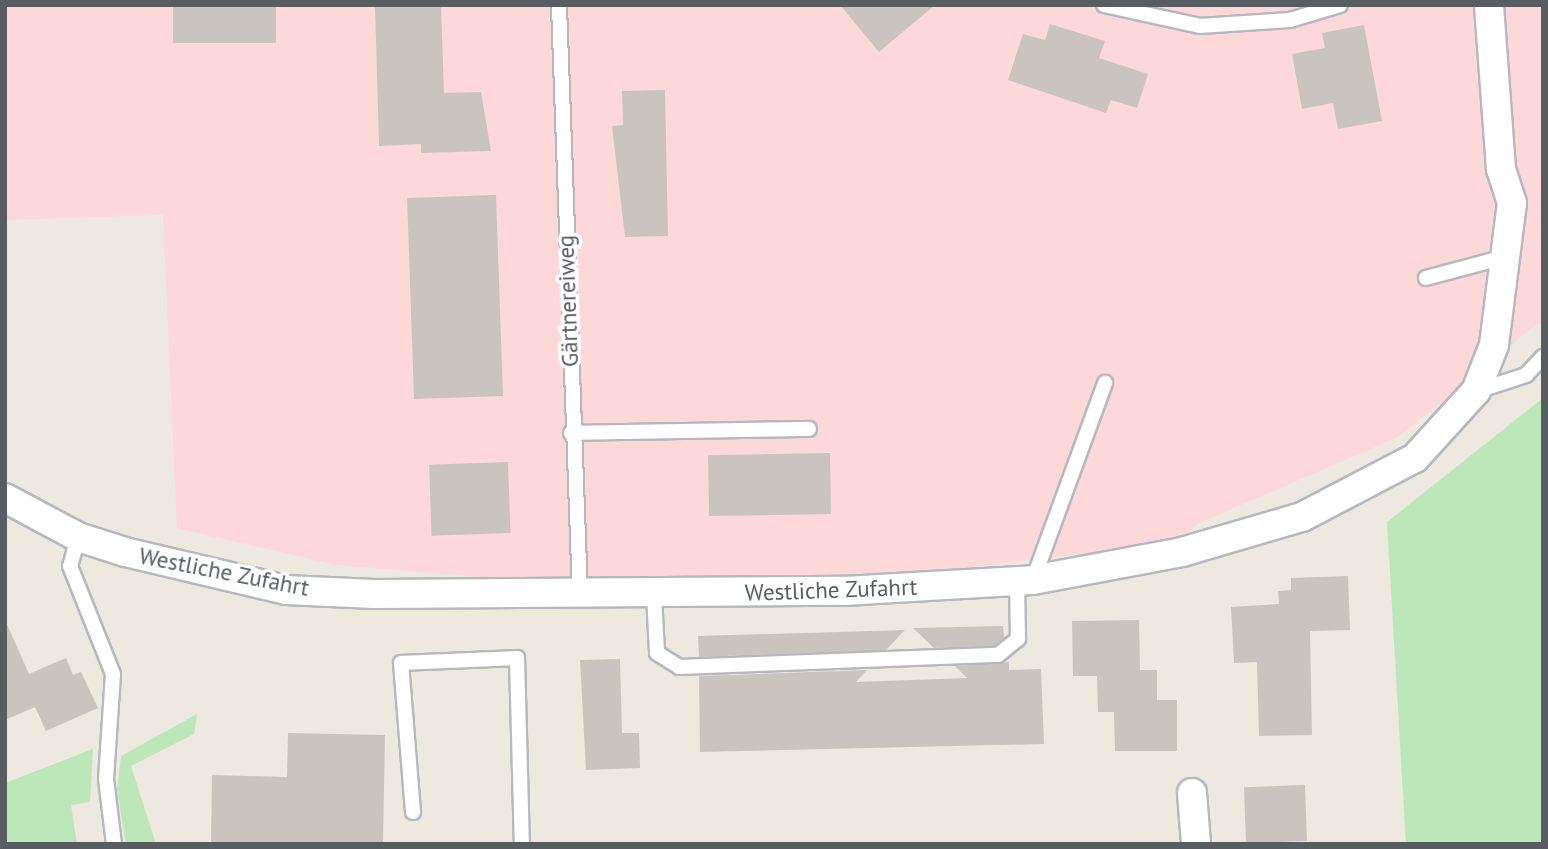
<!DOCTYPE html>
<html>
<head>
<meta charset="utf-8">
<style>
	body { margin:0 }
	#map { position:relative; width:1548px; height:849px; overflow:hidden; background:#ede9df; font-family:"PT Sans",sans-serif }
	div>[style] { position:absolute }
	.medical>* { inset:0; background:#fdd8d8 }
	.green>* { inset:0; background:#bce7b9 }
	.building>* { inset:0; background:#c9c5be; transform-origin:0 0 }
	.roads { filter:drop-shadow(2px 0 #b5b8bd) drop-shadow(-2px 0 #b5b8bd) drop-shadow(0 2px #b5b8bd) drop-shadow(0 -2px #b5b8bd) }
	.lane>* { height:14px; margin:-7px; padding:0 7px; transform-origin:7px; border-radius:7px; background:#fff }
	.street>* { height:28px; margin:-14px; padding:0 14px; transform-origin:14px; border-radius:14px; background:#fff }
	span { translate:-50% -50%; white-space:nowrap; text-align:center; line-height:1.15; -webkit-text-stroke:7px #fff; paint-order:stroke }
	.street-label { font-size:23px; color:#585d61 }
	.frame { position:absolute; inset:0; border:7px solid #585d61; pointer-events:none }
</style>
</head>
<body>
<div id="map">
	<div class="medical">
		<div style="clip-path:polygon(5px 5px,1543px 5px,1543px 327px,1538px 323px,1398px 437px,1197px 524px,1180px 542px,837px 583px,594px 586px,336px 565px,177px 528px,163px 215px,5px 220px)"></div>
	</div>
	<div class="green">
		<div style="clip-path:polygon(1543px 398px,1543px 844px,1406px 844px,1387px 522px)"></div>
		<div style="clip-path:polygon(197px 714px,194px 734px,131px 766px,156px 844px,126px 844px,117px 790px,121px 756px)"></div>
		<div style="clip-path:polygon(93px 749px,90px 802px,71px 805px,77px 844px,5px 844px,5px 783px)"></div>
	</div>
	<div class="building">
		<div style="left:173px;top:5px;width:103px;height:38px"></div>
		<div style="clip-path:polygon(375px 5px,441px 5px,444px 93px,481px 92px,491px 151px,421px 153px,421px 144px,379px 146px)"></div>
		<div style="clip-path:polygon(840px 5px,935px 5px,879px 52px)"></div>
		<div style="clip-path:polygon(1050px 24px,1105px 41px,1099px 58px,1148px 74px,1137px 108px,1111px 100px,1106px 113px,1008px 80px,1023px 34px,1045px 40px)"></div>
		<div style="clip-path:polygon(1364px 25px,1382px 121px,1338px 129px,1333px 103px,1302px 109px,1292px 54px,1325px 48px,1322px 33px)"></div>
		<div style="clip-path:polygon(665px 90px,668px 236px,625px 237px,612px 126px,623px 125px,622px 91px)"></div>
		<div style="left:496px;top:195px;width:201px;height:89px;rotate:88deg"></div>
		<div style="left:830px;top:453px;width:61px;height:122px;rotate:89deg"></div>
		<div style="left:508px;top:462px;width:71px;height:79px;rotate:88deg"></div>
		<div style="clip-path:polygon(1348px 576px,1350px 630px,1310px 631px,1312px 735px,1259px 736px,1257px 662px,1234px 663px,1231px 607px,1279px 604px,1278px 591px,1291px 590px,1291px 578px)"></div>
		<div style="clip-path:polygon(5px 620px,29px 674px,66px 658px,73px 675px,81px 672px,98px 708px,46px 731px,35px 707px,5px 720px)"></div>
		<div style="clip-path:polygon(1139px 620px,1140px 670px,1157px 670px,1157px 700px,1177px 700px,1177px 751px,1115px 751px,1114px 712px,1098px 712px,1097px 676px,1073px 676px,1072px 621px)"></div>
		<div style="clip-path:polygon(1003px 626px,1004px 638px,994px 646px,934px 648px,913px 628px)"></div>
		<div style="clip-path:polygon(905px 630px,886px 650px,699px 657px,698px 636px)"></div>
		<div style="clip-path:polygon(620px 659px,622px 733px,639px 733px,640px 768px,586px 770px,580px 660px)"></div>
		<div style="clip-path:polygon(1009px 662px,1009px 670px,1041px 669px,1044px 744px,700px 752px,699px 676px,867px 670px,856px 682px,967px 678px,955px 666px)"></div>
		<div style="clip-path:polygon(288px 733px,385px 735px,383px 844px,211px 844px,212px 775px,287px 777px)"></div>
		<div style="left:1305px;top:785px;width:56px;height:61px;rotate:88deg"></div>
	</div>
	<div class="roads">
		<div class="lane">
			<div style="left:559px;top:5px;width:590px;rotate:87.96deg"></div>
			<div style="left:1104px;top:5px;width:98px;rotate:12.3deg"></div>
			<div style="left:1200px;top:26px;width:90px;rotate:-3.8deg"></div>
			<div style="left:1290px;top:20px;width:52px;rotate:-16.7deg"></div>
			<div style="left:1426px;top:278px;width:85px;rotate:-15deg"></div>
			<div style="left:1477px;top:391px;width:52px;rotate:-18.1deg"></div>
			<div style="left:1526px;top:375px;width:25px;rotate:-47deg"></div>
			<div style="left:571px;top:433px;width:238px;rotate:-1deg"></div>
			<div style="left:78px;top:537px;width:30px;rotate:105deg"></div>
			<div style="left:70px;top:566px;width:116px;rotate:68.3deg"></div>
			<div style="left:113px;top:674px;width:105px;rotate:93.8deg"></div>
			<div style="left:106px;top:779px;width:65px;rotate:83deg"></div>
			<div style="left:1033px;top:580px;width:210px;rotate:-69.9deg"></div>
			<div style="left:654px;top:595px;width:58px;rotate:87deg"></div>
			<div style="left:657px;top:653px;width:26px;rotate:32deg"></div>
			<div style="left:679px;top:667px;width:319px;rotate:-2.2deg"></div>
			<div style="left:998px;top:655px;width:26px;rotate:-39deg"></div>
			<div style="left:1018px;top:639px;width:58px;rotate:-91deg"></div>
			<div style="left:413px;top:812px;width:149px;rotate:-94.6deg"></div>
			<div style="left:401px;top:663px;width:116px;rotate:-2.5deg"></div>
			<div style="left:517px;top:658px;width:186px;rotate:88.5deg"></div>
		</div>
		<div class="street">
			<div style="left:5px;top:498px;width:83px;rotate:28.1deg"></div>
			<div style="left:78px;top:537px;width:49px;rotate:17.7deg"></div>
			<div style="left:125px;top:552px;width:165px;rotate:13.3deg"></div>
			<div style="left:286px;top:590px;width:88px;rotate:2.6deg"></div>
			<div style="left:374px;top:594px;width:470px;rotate:-0.4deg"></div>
			<div style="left:844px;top:591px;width:189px;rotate:-3.3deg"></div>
			<div style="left:1033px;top:580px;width:152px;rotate:-10.6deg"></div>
			<div style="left:1182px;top:552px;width:125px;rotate:-16.3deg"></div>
			<div style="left:1302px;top:517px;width:127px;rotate:-27.6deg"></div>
			<div style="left:1415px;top:458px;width:91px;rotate:-47.7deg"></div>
			<div style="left:1476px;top:391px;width:49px;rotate:-68.6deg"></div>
			<div style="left:1494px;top:345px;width:143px;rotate:-82.8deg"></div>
			<div style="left:1512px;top:203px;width:36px;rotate:-108deg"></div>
			<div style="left:1501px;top:169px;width:164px;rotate:-94.2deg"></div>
			<div style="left:1192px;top:793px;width:51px;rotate:85.5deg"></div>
		</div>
	</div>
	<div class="street-label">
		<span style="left:568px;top:301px;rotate:-92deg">Gärtnereiweg</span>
		<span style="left:224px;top:572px;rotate:11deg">Westliche Zufahrt</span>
		<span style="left:831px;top:590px;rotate:-2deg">Westliche Zufahrt</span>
	</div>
	<div class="frame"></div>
</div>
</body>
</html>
